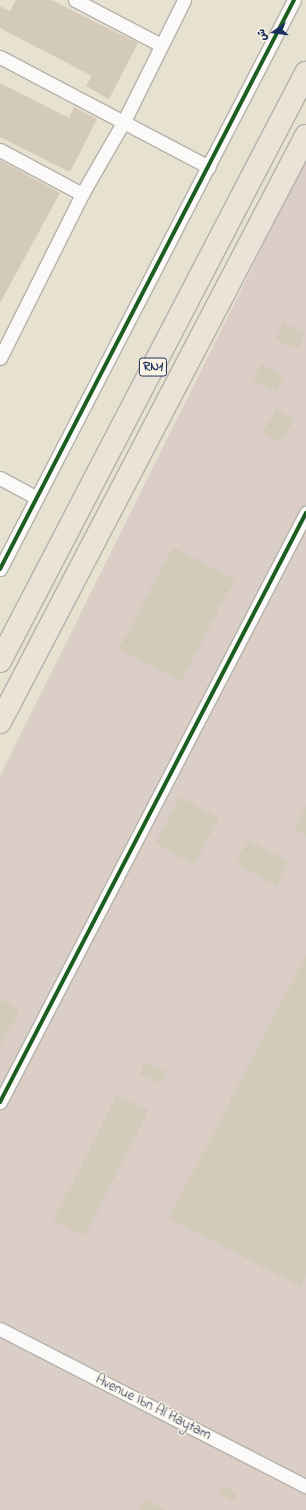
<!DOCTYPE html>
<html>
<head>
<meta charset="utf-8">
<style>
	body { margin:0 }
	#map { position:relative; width:306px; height:1510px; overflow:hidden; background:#e7e1d0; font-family:"Indie Flower","Playpen Sans Arabic",sans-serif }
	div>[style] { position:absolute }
	.industrial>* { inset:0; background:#dbcec6 }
	.building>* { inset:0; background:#d3caba; transform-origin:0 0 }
	.roads { filter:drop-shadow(1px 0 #b4b2ac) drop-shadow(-1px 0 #b4b2ac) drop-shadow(0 1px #b4b2ac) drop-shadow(0 -1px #b4b2ac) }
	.minor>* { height:13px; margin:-6.5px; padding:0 6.5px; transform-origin:6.5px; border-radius:6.5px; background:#fbfaf8 }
	.trunk>* { height:22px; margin:-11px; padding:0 11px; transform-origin:11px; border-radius:11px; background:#ebe3d7 }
	.cycleway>* { height:4px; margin:-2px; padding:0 2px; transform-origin:2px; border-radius:2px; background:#1b5e20 }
	span { translate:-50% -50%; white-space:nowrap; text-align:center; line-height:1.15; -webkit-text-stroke:3px #fcf5e5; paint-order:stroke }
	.shield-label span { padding:1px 3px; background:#fcf5e5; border:1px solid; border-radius:3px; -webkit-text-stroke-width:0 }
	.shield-label { font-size:13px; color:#1b2f5e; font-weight:700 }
	.street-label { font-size:14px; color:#1b2f5e }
	.north { position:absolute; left:254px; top:12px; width:40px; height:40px; -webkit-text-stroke:3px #fcf5e5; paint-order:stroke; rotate:256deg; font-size:11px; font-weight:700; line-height:16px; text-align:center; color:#1b2f5e }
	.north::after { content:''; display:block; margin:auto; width:14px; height:18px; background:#1b2f5e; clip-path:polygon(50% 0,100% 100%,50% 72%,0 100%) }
</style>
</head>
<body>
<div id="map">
	<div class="industrial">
		<div style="clip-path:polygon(306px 159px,306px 1510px,0 1510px,0 776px)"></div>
	</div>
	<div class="building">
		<div style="clip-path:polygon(16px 0,51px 0,138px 43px,109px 99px,86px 86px,92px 76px,0 28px,0 6px,10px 11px)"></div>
		<div style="clip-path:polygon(0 83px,69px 118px,74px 107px,97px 119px,70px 172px,0 137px)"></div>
		<div style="clip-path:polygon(0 160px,60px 193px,0 303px)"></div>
		<div style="left:283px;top:323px;width:24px;height:18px;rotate:24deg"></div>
		<div style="left:261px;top:364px;width:27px;height:18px;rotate:28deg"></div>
		<div style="left:276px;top:409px;width:21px;height:27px;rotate:29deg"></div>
		<div style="left:173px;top:547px;width:70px;height:115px;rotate:28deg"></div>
		<div style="left:180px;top:797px;width:44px;height:53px;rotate:28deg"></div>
		<div style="clip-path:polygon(306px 806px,306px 836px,294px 829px)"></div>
		<div style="left:248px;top:840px;width:47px;height:27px;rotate:28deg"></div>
		<div style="clip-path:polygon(306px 955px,306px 1277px,301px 1287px,169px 1218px)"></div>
		<div style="clip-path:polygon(0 999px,20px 1010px,0 1048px)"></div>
		<div style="left:145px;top:1062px;width:23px;height:13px;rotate:25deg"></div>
		<div style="left:117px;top:1095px;width:35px;height:140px;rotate:27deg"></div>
		<div style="left:223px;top:1486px;width:17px;height:9px;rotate:28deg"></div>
		<div style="clip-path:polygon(145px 1499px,165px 1510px,139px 1510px)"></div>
	</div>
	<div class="roads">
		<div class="minor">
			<div style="left:75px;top:0;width:97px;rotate:27.6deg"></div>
			<div style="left:0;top:57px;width:236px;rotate:27.8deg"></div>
			<div style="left:0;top:150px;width:93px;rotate:28.2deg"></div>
			<div style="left:0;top:358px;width:183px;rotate:-63.4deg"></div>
			<div style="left:82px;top:194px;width:84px;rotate:-60.1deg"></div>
			<div style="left:124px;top:121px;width:135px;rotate:-63.6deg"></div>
			<div style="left:0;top:478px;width:42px;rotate:28.4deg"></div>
			<div style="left:0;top:569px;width:640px;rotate:-62.67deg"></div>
			<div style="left:0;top:1102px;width:664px;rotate:-62.55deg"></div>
			<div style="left:0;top:1329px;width:344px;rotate:27.2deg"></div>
		</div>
		<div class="trunk">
			<div style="left:0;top:661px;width:663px;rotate:-62.51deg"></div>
			<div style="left:0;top:722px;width:661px;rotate:-62.43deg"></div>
		</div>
	</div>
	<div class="cycleway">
		<div style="left:0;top:569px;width:640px;rotate:-62.67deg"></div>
		<div style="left:0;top:1102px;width:664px;rotate:-62.55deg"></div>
	</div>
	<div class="shield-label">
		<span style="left:153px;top:367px">RN1</span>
	</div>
	<div class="street-label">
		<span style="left:153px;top:1408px;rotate:27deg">Avenue Ibn Al Haytam</span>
	</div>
	<div class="north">ش</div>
</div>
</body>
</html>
